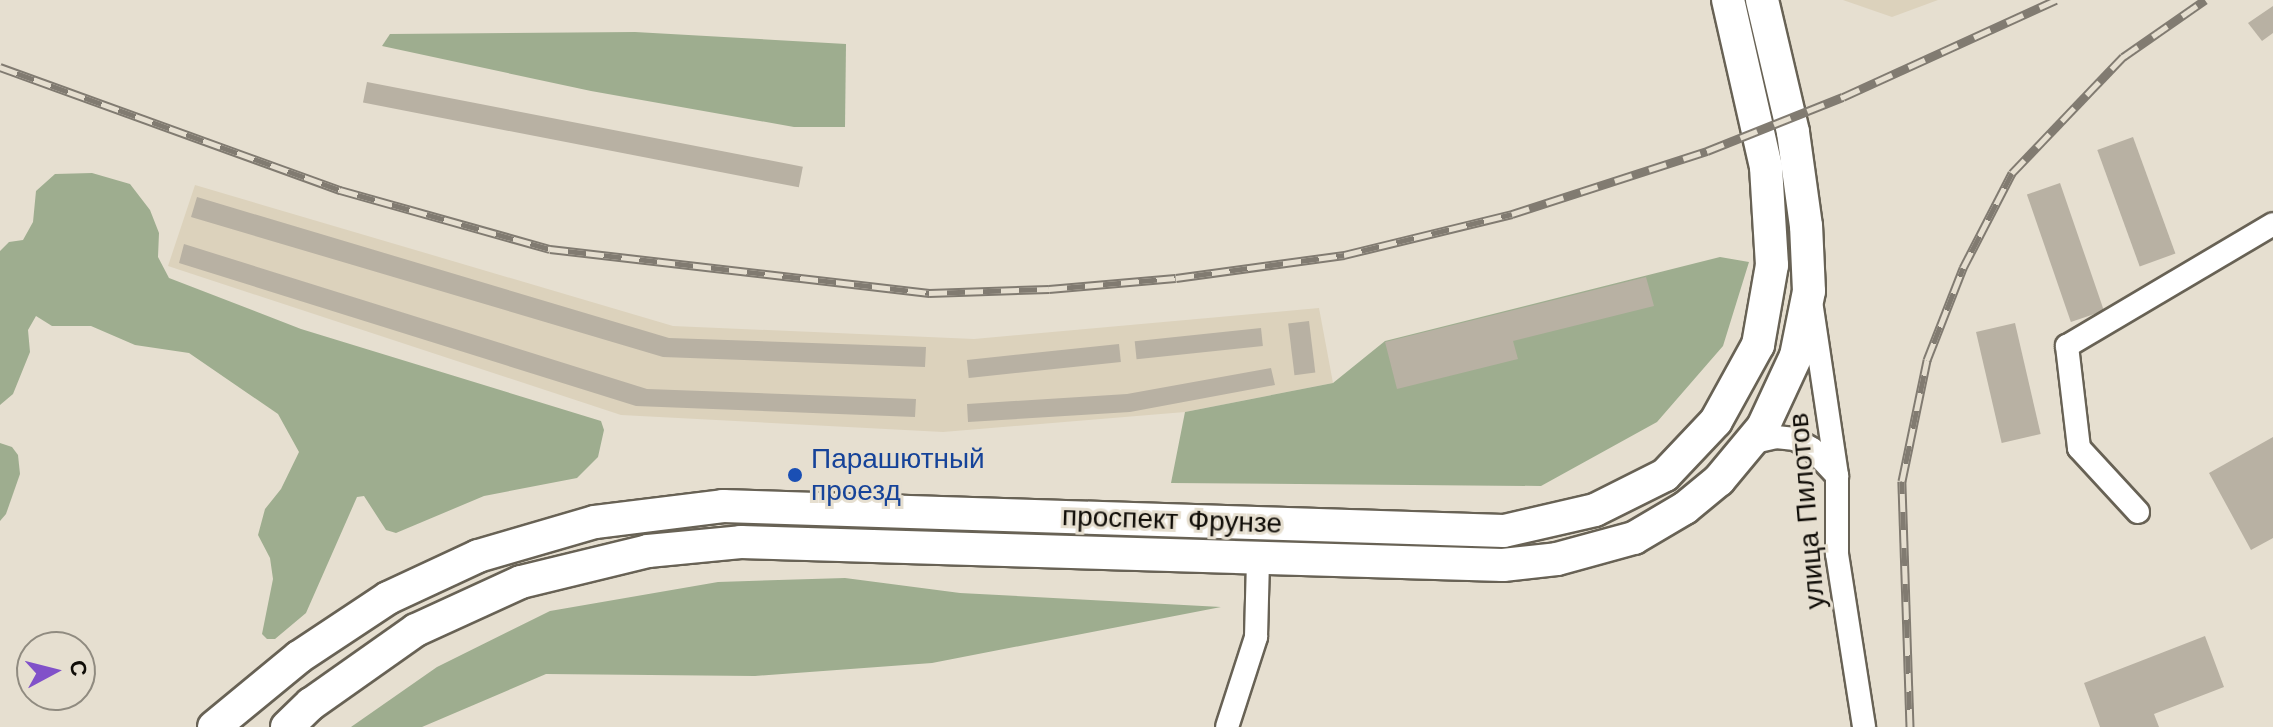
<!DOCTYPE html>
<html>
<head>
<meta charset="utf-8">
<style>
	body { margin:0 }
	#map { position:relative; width:2273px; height:727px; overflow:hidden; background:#e6dfd0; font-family:"Work Sans",sans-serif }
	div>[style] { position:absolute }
	.built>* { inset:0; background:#dcd2bc }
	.forest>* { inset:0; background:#9ead8f }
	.building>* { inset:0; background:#b8b1a3; transform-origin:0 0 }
	.roads { filter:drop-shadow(2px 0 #686255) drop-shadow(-2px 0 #686255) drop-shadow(0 2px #686255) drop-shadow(0 -2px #686255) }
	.street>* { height:22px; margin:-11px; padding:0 11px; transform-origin:11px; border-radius:11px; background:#fff }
	.secondary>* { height:32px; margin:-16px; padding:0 16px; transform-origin:16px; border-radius:16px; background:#fff }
	.rail>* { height:9px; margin-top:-4.5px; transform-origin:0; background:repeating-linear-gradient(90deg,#e6dfd0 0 18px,#817b71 0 36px); box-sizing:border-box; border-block:2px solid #817b71 }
	.dots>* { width:22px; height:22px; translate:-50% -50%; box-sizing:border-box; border:4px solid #e6dfd0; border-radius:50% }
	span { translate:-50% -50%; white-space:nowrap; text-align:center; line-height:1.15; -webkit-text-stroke:6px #e6dfd0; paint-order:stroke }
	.transit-label { font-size:28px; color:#164399 }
	.left { translate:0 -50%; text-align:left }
	.street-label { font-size:28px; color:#100d08 }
	.north { position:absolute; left:16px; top:631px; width:80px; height:80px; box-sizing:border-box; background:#e6dfd0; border:2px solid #908b80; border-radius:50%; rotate:83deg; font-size:22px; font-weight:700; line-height:32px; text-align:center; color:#100d08 }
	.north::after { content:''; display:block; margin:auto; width:28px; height:36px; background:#8151c9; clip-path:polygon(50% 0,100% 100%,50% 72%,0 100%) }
</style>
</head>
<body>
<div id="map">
	<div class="built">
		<div style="clip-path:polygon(1843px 0,1938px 0,1892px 17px)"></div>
		<div style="clip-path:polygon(195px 185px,673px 326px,974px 339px,1319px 308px,1333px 383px,1185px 412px,943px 432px,621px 415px,168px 266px)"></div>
	</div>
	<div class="forest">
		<div style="clip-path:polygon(635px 32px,846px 44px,845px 127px,794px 127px,591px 91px,382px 46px,390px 34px)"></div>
		<div style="clip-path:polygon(92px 173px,130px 184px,150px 210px,159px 233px,158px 257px,169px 278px,301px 329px,601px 421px,604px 430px,598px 457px,577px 478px,484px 496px,396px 533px,386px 530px,364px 496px,357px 497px,306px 613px,275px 639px,267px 639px,262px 634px,273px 579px,270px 558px,258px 535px,265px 509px,281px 489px,299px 452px,278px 414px,189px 353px,135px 345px,91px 326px,52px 326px,36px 316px,28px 330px,30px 352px,13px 394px,0 405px,0 251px,9px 242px,23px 240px,33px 222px,36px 191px,55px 174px)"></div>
		<div style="clip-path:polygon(1720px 257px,1749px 262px,1723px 346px,1657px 422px,1541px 486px,1171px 483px,1185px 412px,1333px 383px,1385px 341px)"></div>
		<div style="clip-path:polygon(0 443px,12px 447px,18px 455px,20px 474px,6px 514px,0 521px)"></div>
		<div style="clip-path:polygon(845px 578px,960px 593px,1221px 607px,932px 663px,755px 676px,546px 674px,422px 727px,351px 727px,437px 667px,550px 611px,718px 582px)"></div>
	</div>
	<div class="building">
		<div style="clip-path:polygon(2273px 6px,2273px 33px,2262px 41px,2248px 23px)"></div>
		<div style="left:367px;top:82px;width:444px;height:21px;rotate:11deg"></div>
		<div style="left:2133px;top:137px;width:124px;height:38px;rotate:70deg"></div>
		<div style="left:2060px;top:183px;width:135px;height:35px;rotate:71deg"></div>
		<div style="clip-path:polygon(197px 197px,669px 338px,926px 347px,925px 367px,663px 357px,191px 217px)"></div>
		<div style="clip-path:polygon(184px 244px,647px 389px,916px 399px,915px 417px,636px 406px,179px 263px)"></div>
		<div style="clip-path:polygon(1646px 277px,1654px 306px,1513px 341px,1518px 359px,1397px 389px,1385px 342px)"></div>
		<div style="left:1309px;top:321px;width:52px;height:21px;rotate:83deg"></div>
		<div style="left:2015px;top:323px;width:114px;height:40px;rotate:77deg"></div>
		<div style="left:1261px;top:328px;width:18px;height:127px;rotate:84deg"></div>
		<div style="left:1119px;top:344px;width:18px;height:153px;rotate:84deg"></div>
		<div style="clip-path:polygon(1271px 368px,1275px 385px,1130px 412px,968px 422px,967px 404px,1127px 394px)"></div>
		<div style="clip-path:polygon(2273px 437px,2273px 538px,2251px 550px,2209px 473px)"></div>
		<div style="clip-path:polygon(2205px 636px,2224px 687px,2154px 714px,2159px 727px,2100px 727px,2084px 683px)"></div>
	</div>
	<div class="roads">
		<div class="street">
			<div style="left:1812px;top:308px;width:170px;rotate:81.5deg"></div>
			<div style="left:1837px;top:476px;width:78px;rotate:90deg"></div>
			<div style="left:1837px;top:554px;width:175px;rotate:81.1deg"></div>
			<div style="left:1750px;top:443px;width:27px;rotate:-13deg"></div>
			<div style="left:1776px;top:437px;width:19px;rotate:6deg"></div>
			<div style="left:1795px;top:439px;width:20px;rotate:30deg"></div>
			<div style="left:1812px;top:449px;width:37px;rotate:47deg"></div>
			<div style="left:2138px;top:512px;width:87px;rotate:-132.7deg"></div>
			<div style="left:2079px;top:448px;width:103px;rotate:-96.7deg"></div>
			<div style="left:2067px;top:346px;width:239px;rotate:-30.6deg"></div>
			<div style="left:1227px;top:727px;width:95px;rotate:-72.1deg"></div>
			<div style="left:1256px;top:637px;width:79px;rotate:-88.5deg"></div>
		</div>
		<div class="secondary">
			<div style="left:214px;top:727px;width:110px;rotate:-39.5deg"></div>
			<div style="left:299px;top:657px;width:107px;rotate:-33.5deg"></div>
			<div style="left:388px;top:598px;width:99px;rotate:-25deg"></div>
			<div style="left:478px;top:556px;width:122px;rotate:-16.2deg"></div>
			<div style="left:595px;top:522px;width:129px;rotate:-7.1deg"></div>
			<div style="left:723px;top:506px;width:781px;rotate:1.83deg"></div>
			<div style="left:1504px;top:531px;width:93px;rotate:-13deg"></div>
			<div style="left:1595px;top:510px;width:78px;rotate:-26.6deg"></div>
			<div style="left:1665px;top:475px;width:74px;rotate:-46.6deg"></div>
			<div style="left:1716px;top:421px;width:87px;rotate:-61.1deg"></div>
			<div style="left:1758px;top:345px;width:81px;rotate:-80.1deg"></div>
			<div style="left:1772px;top:265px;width:98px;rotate:-93.5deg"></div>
			<div style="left:1766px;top:167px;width:171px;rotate:-102.8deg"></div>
			<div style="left:287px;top:727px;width:33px;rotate:-44deg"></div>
			<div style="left:311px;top:704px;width:128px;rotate:-35.2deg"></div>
			<div style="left:416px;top:630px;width:115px;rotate:-24.6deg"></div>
			<div style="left:521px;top:582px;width:131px;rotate:-13.7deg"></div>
			<div style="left:648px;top:551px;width:93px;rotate:-5.5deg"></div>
			<div style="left:741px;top:542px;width:762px;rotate:1.73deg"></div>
			<div style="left:1503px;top:565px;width:54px;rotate:-6.3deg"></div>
			<div style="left:1557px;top:559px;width:80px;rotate:-15.3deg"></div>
			<div style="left:1634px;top:538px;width:59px;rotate:-30.5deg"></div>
			<div style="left:1685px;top:508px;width:44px;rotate:-39.5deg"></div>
			<div style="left:1719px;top:480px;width:69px;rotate:-50.3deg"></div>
			<div style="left:1763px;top:427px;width:78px;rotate:-65.1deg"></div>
			<div style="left:1796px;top:356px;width:66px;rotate:-78.7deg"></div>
			<div style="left:1809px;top:291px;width:65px;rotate:-92.6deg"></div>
			<div style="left:1806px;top:226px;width:95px;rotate:-97.9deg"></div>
			<div style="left:1793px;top:132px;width:136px;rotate:-103.2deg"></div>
		</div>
	</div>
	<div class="rail">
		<div style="left:0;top:67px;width:362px;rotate:19.9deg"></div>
		<div style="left:340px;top:190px;width:218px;rotate:15.7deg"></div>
		<div style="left:550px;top:249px;width:382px;rotate:6.6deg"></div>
		<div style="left:929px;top:293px;width:120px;rotate:-1.9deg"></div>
		<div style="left:1049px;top:289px;width:127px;rotate:-5deg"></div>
		<div style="left:1176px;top:278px;width:170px;rotate:-7.8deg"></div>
		<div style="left:1344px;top:255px;width:173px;rotate:-13.7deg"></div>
		<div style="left:1512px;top:214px;width:205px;rotate:-17.9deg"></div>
		<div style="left:1707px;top:151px;width:146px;rotate:-21.7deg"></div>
		<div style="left:1843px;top:97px;width:234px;rotate:-24.5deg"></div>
		<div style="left:1910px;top:727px;width:246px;rotate:-91.9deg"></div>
		<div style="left:1902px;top:481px;width:124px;rotate:-78.3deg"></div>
		<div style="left:1927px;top:360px;width:99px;rotate:-68.6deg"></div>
		<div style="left:1963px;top:268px;width:107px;rotate:-62.7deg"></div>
		<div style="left:2012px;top:173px;width:161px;rotate:-46.3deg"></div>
		<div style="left:2123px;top:57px;width:100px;rotate:-34.8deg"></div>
	</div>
	<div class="dots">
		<div style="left:795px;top:475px;background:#1a4fb4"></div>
	</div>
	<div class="transit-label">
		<span class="left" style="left:811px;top:475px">Парашютный<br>проезд</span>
	</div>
	<div class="street-label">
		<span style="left:1807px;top:511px;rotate:-95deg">улица Пилотов</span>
		<span style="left:1172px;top:520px;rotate:2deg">проспект Фрунзе</span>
	</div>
	<div class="north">С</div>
</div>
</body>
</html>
